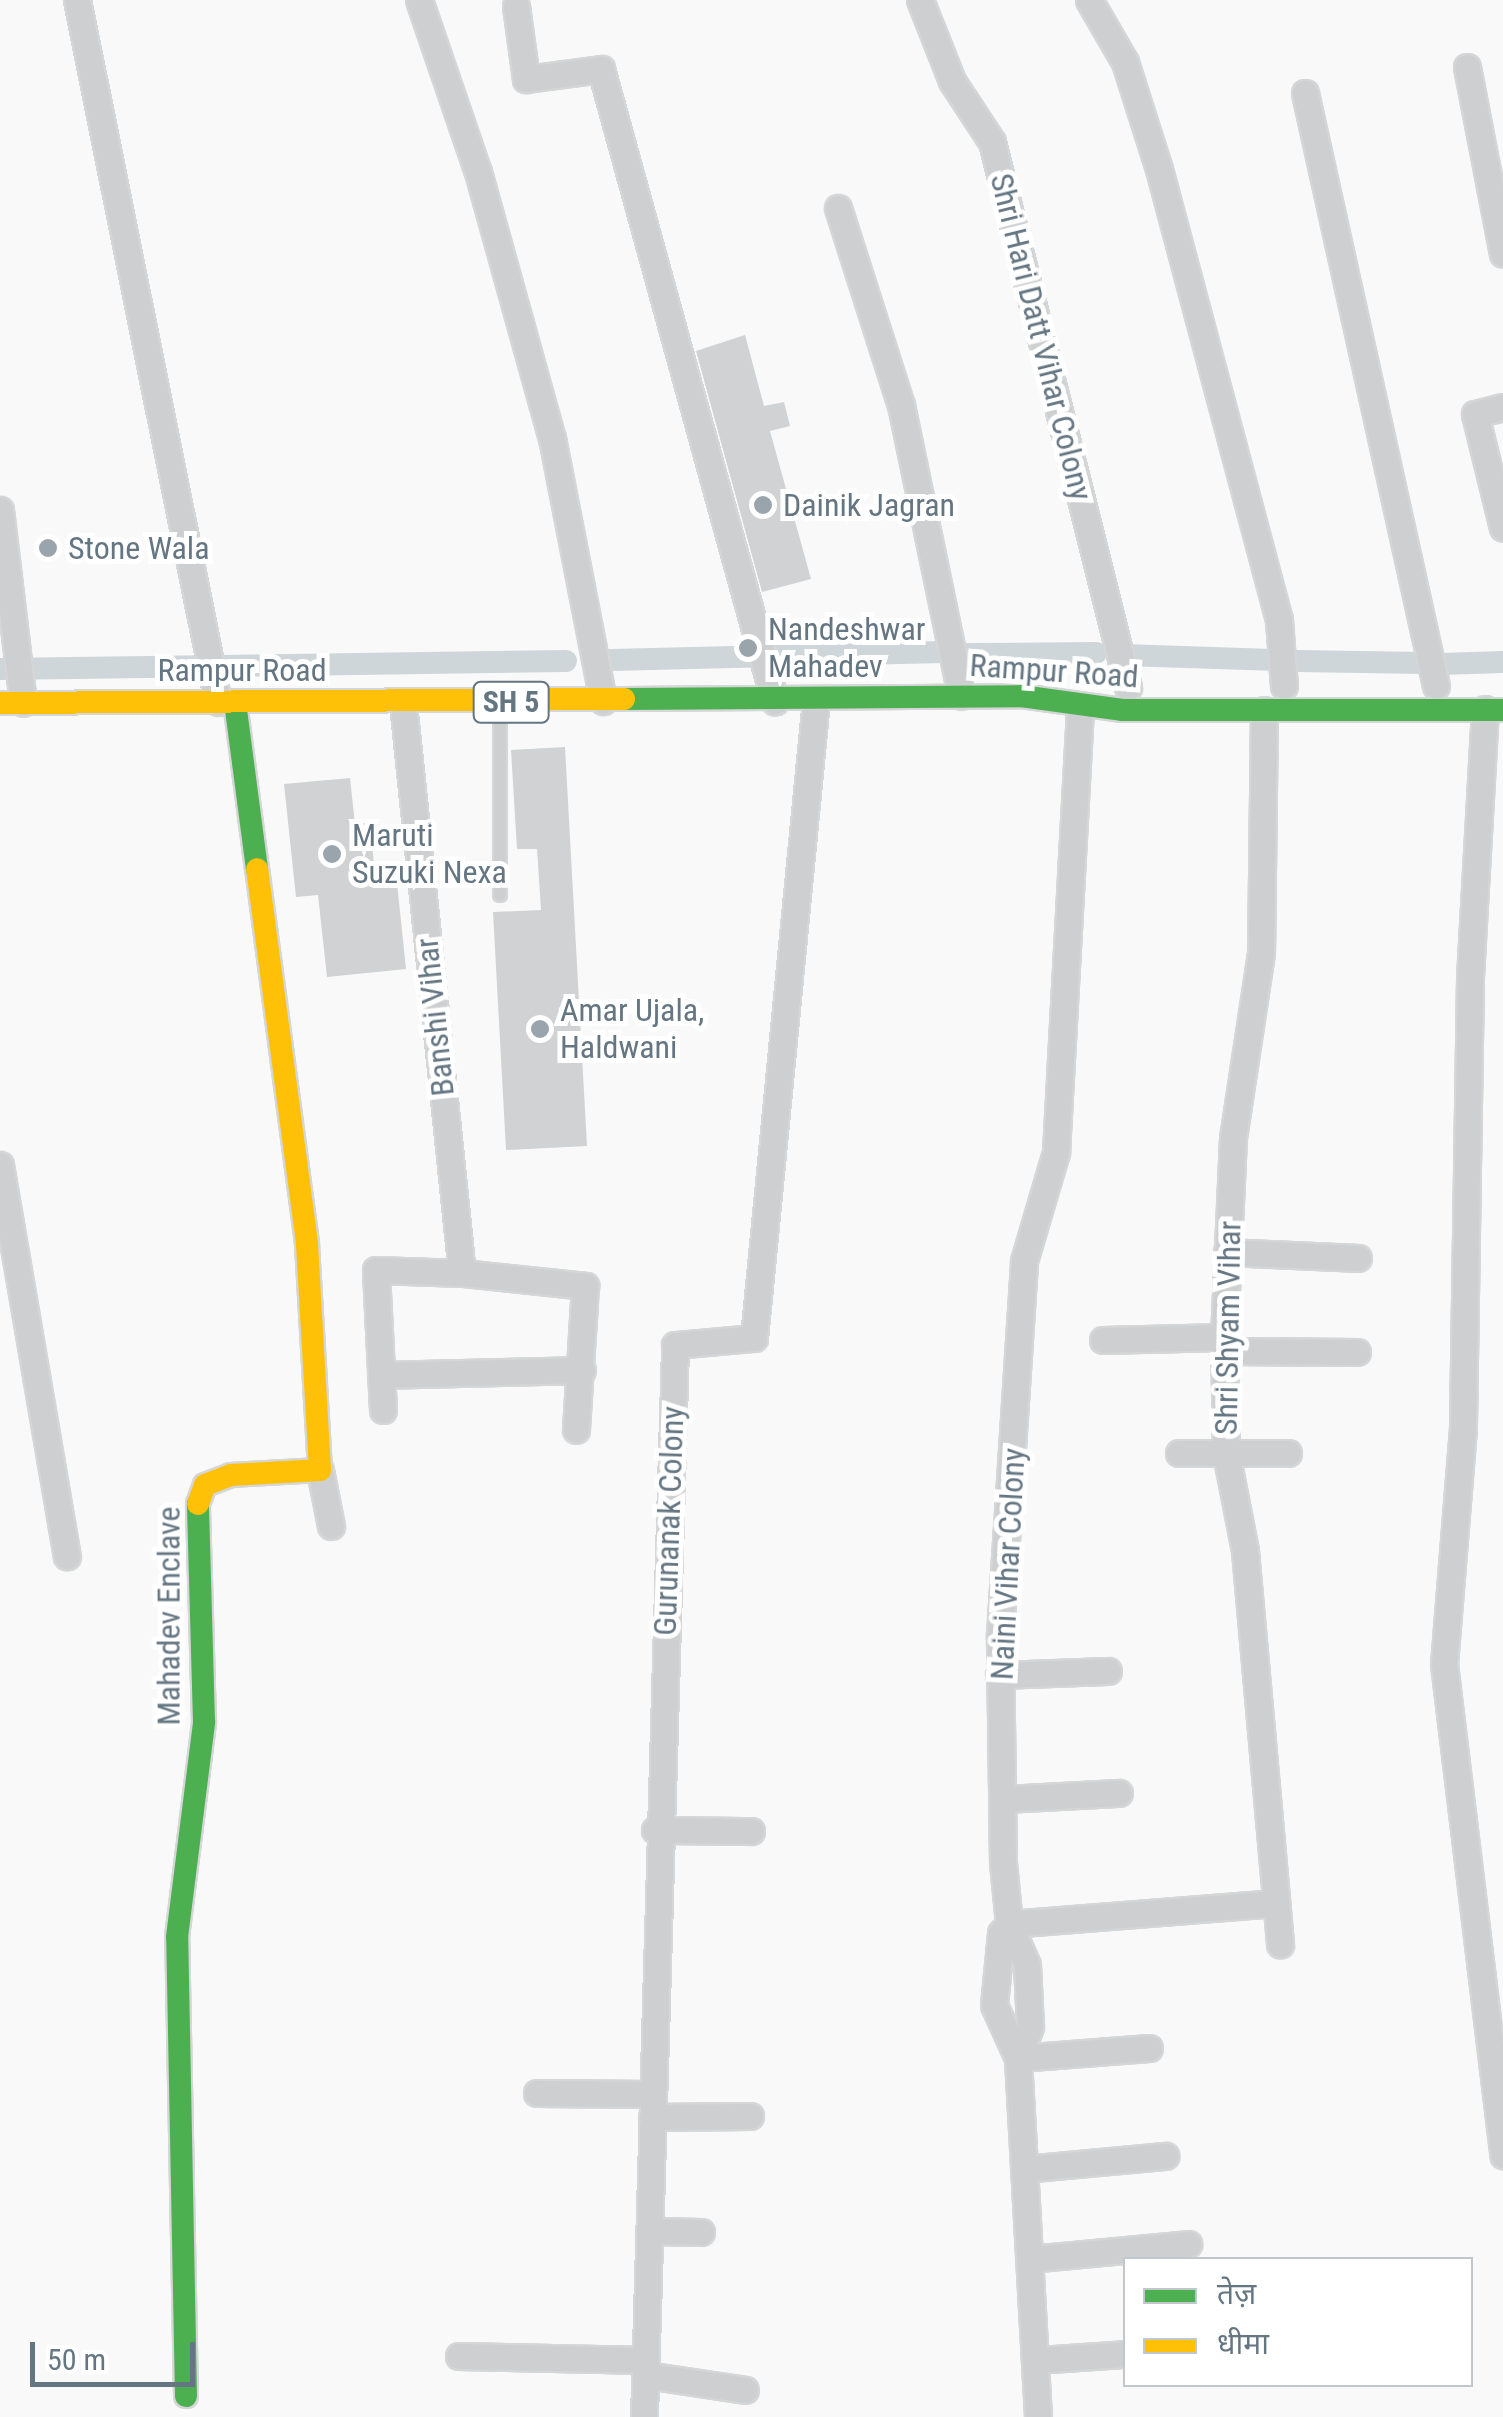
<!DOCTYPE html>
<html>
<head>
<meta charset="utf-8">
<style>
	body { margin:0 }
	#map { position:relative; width:1503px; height:2417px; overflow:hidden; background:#f9f9f9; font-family:"Roboto Condensed","Noto Sans Devanagari",sans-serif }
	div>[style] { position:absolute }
	.canal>* { height:22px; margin:-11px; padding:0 11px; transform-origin:11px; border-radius:11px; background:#ced6d9 }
	.building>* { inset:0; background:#d0d2d3 }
	.roads { filter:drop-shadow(2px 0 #d5d6d7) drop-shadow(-2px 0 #d5d6d7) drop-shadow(0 2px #d5d6d7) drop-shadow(0 -2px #d5d6d7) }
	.lane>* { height:12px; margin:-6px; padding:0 6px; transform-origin:6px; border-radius:6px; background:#cecfd0 }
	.street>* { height:25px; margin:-12.5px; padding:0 12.5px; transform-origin:12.5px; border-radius:12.5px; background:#cecfd0 }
	.fast>* { height:22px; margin:-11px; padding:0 11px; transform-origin:11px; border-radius:11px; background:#4caf50 }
	.slow>* { height:22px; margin:-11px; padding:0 11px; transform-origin:11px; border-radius:11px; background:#ffc107 }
	.dots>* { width:28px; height:28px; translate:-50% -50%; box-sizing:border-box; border:5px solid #fff; border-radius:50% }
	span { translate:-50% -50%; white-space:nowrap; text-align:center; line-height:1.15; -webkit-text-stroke:10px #fff; paint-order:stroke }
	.shield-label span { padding:2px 8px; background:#fff; border:2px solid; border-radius:8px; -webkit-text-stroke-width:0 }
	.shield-label { font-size:30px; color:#657683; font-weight:700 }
	.street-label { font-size:32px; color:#657683 }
	.poi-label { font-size:32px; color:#657683 }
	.left { translate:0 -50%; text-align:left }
	.legend { position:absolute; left:1123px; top:2257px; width:350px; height:130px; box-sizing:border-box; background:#fff; border:2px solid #c1c8cd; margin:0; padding:12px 18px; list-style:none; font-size:30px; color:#657683 }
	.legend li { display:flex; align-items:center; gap:20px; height:50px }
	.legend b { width:50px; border:2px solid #c1c8cd }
	.scale { position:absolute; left:30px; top:2342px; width:165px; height:45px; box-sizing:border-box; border:5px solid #657683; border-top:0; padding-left:12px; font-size:30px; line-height:35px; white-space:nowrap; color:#657683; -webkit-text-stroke:8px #fff; paint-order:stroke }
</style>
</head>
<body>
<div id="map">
	<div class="canal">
		<div style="left:965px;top:654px;width:131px;rotate:-0.4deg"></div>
		<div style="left:1124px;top:655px;width:147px;rotate:1.9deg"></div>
		<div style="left:611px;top:660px;width:332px;rotate:-1.4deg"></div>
		<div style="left:1297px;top:661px;width:127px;rotate:0.9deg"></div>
		<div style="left:1441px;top:664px;width:62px;rotate:-1.8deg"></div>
		<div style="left:0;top:669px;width:566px;rotate:-0.81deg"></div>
	</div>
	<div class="building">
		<div style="clip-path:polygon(745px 335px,764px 406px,784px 402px,790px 426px,770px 431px,811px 579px,762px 592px,696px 351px)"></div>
		<div style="clip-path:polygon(565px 747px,587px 1146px,506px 1150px,493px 912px,541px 910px,537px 849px,517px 849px,511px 750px)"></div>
		<div style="clip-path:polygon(350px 778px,355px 824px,370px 823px,376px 885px,397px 883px,406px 969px,327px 977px,318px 895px,296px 897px,284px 784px)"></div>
	</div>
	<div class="roads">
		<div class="lane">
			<div style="left:500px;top:705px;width:190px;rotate:90deg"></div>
		</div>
		<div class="street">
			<div style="left:77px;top:0;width:716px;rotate:78.64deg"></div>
			<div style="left:419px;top:0;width:182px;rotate:71.1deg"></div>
			<div style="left:478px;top:172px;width:276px;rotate:74.5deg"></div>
			<div style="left:552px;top:438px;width:268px;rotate:79deg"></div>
			<div style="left:920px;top:0;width:87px;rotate:68.4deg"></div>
			<div style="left:952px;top:81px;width:73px;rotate:56.7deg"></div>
			<div style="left:992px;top:142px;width:562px;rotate:75.99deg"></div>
			<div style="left:1089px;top:0;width:72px;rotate:59.9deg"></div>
			<div style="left:1125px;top:62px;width:112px;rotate:72.4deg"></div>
			<div style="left:1159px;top:169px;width:467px;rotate:75.1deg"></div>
			<div style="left:1279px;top:620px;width:66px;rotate:85.7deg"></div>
			<div style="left:516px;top:6px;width:74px;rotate:82.2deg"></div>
			<div style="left:526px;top:79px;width:76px;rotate:-7.6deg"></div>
			<div style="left:601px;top:69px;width:656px;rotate:74.63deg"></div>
			<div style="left:1467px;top:67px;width:190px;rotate:79.1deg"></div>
			<div style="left:1305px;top:93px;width:607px;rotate:77.54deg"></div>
			<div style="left:838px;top:208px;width:207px;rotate:72.3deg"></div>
			<div style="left:901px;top:405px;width:297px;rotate:78.3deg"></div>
			<div style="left:1503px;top:407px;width:29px;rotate:166deg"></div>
			<div style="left:1475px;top:414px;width:117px;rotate:76.2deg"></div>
			<div style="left:0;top:510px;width:194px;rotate:83.2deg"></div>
			<div style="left:403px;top:703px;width:573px;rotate:84.09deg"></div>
			<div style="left:1485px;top:709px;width:270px;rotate:93.2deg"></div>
			<div style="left:1470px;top:979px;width:449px;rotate:90.9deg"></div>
			<div style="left:1463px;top:1428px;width:237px;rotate:94.6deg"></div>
			<div style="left:1444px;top:1664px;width:495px;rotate:83.1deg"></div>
			<div style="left:1264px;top:710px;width:243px;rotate:90.7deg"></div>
			<div style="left:1261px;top:953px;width:187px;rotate:98.6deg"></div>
			<div style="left:1233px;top:1138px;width:199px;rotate:92.6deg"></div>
			<div style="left:1224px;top:1337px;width:116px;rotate:89deg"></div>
			<div style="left:1226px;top:1453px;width:100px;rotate:79deg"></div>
			<div style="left:1245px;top:1551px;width:395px;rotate:84.9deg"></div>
			<div style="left:0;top:1165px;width:397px;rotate:80.3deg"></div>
			<div style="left:1227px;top:1252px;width:131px;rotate:2.6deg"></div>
			<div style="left:1103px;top:1340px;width:121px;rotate:-1.4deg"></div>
			<div style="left:1224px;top:1351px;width:133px;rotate:0.4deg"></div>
			<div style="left:381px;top:1375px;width:201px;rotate:-1.4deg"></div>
			<div style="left:383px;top:1410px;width:140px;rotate:-92.9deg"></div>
			<div style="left:376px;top:1270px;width:86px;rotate:2deg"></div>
			<div style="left:462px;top:1273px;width:124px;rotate:6deg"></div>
			<div style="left:585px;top:1286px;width:144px;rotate:93.6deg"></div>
			<div style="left:1179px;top:1453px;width:109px"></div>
			<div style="left:320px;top:1470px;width:57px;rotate:78.9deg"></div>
			<div style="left:999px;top:1675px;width:109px;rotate:-2.1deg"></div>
			<div style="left:1003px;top:1799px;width:116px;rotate:-3deg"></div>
			<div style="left:655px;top:1830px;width:96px;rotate:0.6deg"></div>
			<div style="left:1149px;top:2048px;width:131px;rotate:175.6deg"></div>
			<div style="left:1018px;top:2058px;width:58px;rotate:-114.4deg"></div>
			<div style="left:994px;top:2005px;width:72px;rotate:-84.4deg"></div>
			<div style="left:1001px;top:1933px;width:12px;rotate:-48deg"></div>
			<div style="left:1009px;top:1924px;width:268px;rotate:-4.5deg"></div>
			<div style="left:537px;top:2093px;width:116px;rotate:0.5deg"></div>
			<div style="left:652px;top:2117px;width:98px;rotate:-0.6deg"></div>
			<div style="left:1024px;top:2169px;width:142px;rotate:-5.3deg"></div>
			<div style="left:650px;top:2231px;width:51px;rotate:1.1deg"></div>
			<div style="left:1030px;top:2259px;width:159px;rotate:-5.4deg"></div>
			<div style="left:459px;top:2356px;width:187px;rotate:1.2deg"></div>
			<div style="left:1037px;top:2360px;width:89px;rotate:-3.9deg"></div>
			<div style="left:646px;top:2375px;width:100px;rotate:8.6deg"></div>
			<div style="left:644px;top:2417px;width:1072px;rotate:-88.34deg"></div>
			<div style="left:675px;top:1345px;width:79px;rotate:-5.1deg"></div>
			<div style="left:754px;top:1338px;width:641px;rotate:-84.45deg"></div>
			<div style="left:1038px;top:2417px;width:360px;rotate:-93.2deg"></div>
			<div style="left:1018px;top:2058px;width:34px;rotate:-69deg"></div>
			<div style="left:1030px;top:2026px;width:61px;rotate:-92.8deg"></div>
			<div style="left:1027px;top:1965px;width:45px;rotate:-113.7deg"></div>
			<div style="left:1009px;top:1924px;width:61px;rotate:-95.6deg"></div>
			<div style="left:1003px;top:1863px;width:229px;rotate:-90.8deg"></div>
			<div style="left:1000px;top:1634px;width:374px;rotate:-86.3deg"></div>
			<div style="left:1024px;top:1261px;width:114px;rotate:-73.6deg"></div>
			<div style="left:1056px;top:1152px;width:445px;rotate:-86.9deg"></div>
		</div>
		<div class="fast">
			<div style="left:624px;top:699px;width:397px;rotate:-0.4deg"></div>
			<div style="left:1021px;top:696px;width:103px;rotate:7.8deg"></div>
			<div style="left:1123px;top:710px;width:380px"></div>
			<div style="left:235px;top:702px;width:168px;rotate:82.5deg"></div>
			<div style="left:186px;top:2396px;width:459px;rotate:-91.1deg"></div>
			<div style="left:177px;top:1937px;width:217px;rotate:-82.8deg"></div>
			<div style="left:204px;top:1722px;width:218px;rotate:-91.6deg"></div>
		</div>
		<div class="slow">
			<div style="left:0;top:703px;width:624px;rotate:-0.37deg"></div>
			<div style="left:198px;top:1504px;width:20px;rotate:-70deg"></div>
			<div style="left:205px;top:1485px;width:28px;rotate:-21deg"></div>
			<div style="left:231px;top:1475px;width:89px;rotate:-3.2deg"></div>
			<div style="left:320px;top:1470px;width:227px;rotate:-93.3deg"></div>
			<div style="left:307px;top:1243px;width:377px;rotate:-97.6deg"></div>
		</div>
	</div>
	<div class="dots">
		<div style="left:763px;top:505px;background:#99a4ac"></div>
		<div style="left:48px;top:548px;background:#99a4ac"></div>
		<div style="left:748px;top:648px;background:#99a4ac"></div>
		<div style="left:332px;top:854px;background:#99a4ac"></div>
		<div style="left:540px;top:1029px;background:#99a4ac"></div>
	</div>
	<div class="shield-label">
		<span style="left:511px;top:702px">SH 5</span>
	</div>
	<div class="street-label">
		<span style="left:1041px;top:337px;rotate:76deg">Shri Hari Datt Vihar Colony</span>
		<span style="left:242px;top:670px">Rampur Road</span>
		<span style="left:1054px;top:671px;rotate:4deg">Rampur Road</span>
		<span style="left:435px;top:1017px;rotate:-96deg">Banshi Vihar</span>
		<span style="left:1228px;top:1328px;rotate:-89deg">Shri Shyam Vihar</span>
		<span style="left:669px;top:1521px;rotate:-88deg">Gurunanak Colony</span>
		<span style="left:1008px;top:1564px;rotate:-87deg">Naini Vihar Colony</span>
		<span style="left:169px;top:1616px;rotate:-90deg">Mahadev Enclave</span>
	</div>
	<div class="poi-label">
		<span class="left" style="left:783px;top:505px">Dainik Jagran</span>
		<span class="left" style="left:68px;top:548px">Stone Wala</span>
		<span class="left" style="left:768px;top:648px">Nandeshwar<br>Mahadev</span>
		<span class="left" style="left:352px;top:854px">Maruti<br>Suzuki Nexa</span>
		<span class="left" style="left:560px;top:1029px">Amar Ujala,<br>Haldwani</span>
	</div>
	<ul class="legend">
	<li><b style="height:12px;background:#4caf50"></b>तेज़</li>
	<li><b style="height:12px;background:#ffc107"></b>धीमा</li>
	</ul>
	<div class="scale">50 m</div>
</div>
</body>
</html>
